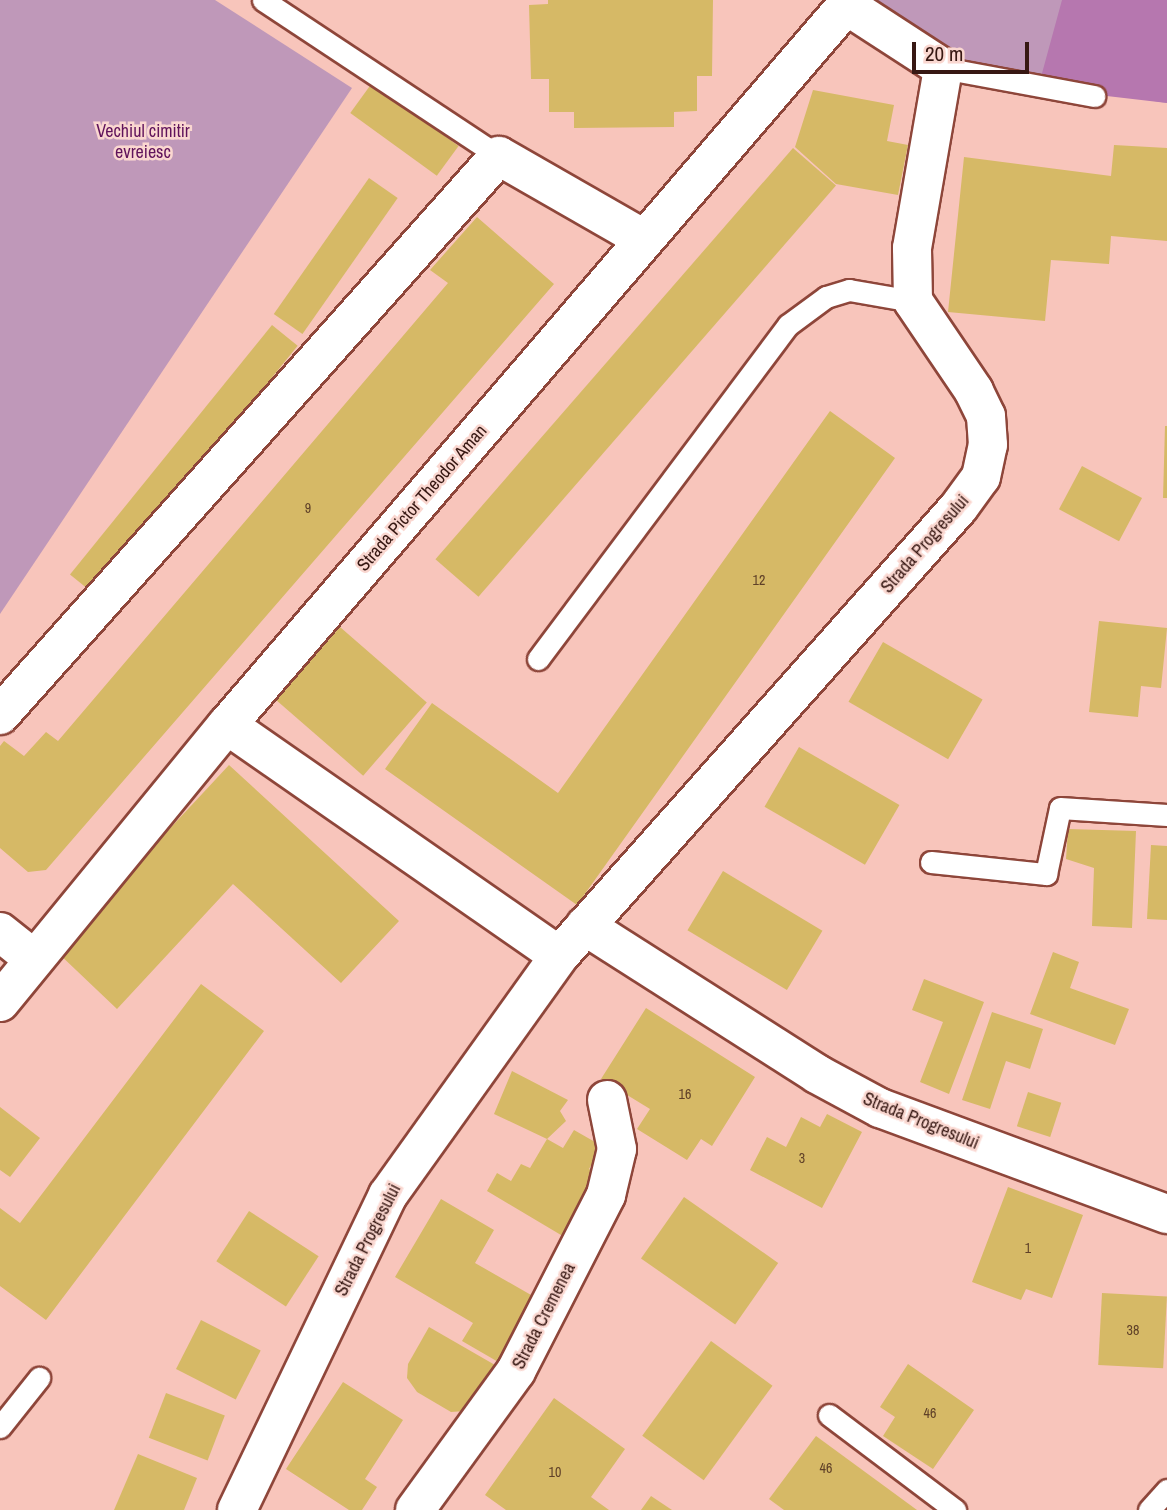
<!DOCTYPE html>
<html>
<head>
<meta charset="utf-8">
<style>
	body { margin:0 }
	#map { position:relative; width:1167px; height:1510px; overflow:hidden; background:#f8c5bb; font-family:"Archivo Narrow",sans-serif }
	div>[style] { position:absolute }
	.green>* { inset:0; background:#bf98b9 }
	.forest>* { inset:0; background:#b677af }
	.building>* { inset:0; background:#d6b966; transform-origin:0 0 }
	.roads { filter:drop-shadow(2px 0 #8e463a) drop-shadow(-2px 0 #8e463a) drop-shadow(0 2px #8e463a) drop-shadow(0 -2px #8e463a) }
	.service>* { height:21px; margin:-10.5px; padding:0 10.5px; transform-origin:10.5px; border-radius:10.5px; background:#fff }
	.minor>* { height:38px; margin:-19px; padding:0 19px; transform-origin:19px; border-radius:19px; background:#fff }
	span { translate:-50% -50%; white-space:nowrap; text-align:center; line-height:1.15; -webkit-text-stroke:5px #fad7d0; paint-order:stroke }
	.number-label { font-size:14px; color:#5f4028 }
	.number-label span { -webkit-text-stroke-width:0 }
	.park-label { font-size:18px; color:#60135b }
	.street-label { font-size:18px; color:#371813 }
	.scale { position:absolute; left:912px; top:42px; width:117px; height:32px; box-sizing:border-box; border:4px solid #371813; border-top:0; padding-left:9px; font-size:21px; line-height:24px; white-space:nowrap; color:#371813; -webkit-text-stroke:5px #fad7d0; paint-order:stroke }
</style>
</head>
<body>
<div id="map">
	<div class="green">
		<div style="clip-path:polygon(0 0,215px 0,352px 88px,0 614px)"></div>
		<div style="clip-path:polygon(851px 0,1167px 0,1167px 103px,943px 68px)"></div>
	</div>
	<div class="forest">
		<div style="clip-path:polygon(1062px 0,1167px 0,1167px 103px,1038px 88px)"></div>
	</div>
	<div class="building">
		<div style="clip-path:polygon(548px 0,713px 0,712px 76px,697px 76px,697px 111px,674px 112px,674px 127px,574px 128px,574px 112px,549px 112px,549px 79px,531px 79px,529px 5px,548px 4px)"></div>
		<div style="left:372px;top:83px;width:107px;height:37px;rotate:36deg"></div>
		<div style="clip-path:polygon(813px 90px,894px 105px,887px 141px,908px 145px,898px 195px,836px 184px,795px 147px)"></div>
		<div style="clip-path:polygon(1114px 145px,1167px 148px,1167px 241px,1111px 236px,1109px 264px,1051px 260px,1045px 321px,948px 312px,964px 157px,1111px 176px)"></div>
		<div style="left:793px;top:148px;width:57px;height:545px;rotate:41deg"></div>
		<div style="left:369px;top:178px;width:35px;height:166px;rotate:35deg"></div>
		<div style="clip-path:polygon(477px 217px,554px 284px,46px 870px,28px 872px,0 848px,0 746px,4px 741px,24px 756px,46px 732px,58px 741px,448px 283px,430px 270px)"></div>
		<div style="left:272px;top:325px;width:33px;height:321px;rotate:39deg"></div>
		<div style="clip-path:polygon(830px 411px,895px 458px,577px 905px,385px 769px,432px 703px,558px 793px)"></div>
		<div style="clip-path:polygon(1165px 426px,1167px 426px,1167px 498px,1163px 498px)"></div>
		<div style="left:1082px;top:466px;width:68px;height:49px;rotate:28deg"></div>
		<div style="clip-path:polygon(1099px 621px,1167px 628px,1161px 688px,1141px 686px,1138px 717px,1089px 712px)"></div>
		<div style="left:340px;top:627px;width:115px;height:97px;rotate:41deg"></div>
		<div style="left:883px;top:642px;width:115px;height:69px;rotate:30deg"></div>
		<div style="left:799px;top:747px;width:116px;height:69px;rotate:30deg"></div>
		<div style="clip-path:polygon(229px 765px,399px 921px,341px 983px,233px 884px,117px 1009px,56px 951px)"></div>
		<div style="clip-path:polygon(1068px 829px,1136px 831px,1132px 928px,1092px 926px,1094px 868px,1066px 859px)"></div>
		<div style="clip-path:polygon(1151px 845px,1167px 846px,1167px 920px,1147px 919px)"></div>
		<div style="left:723px;top:871px;width:116px;height:69px;rotate:31deg"></div>
		<div style="clip-path:polygon(1053px 952px,1079px 962px,1070px 988px,1129px 1009px,1115px 1045px,1030px 1014px)"></div>
		<div style="clip-path:polygon(924px 979px,984px 1002px,949px 1094px,920px 1082px,943px 1022px,912px 1010px)"></div>
		<div style="clip-path:polygon(201px 984px,264px 1031px,46px 1320px,0 1286px,0 1208px,20px 1223px)"></div>
		<div style="clip-path:polygon(646px 1008px,755px 1077px,712px 1146px,701px 1139px,687px 1160px,637px 1129px,650px 1109px,601px 1079px)"></div>
		<div style="clip-path:polygon(992px 1012px,1043px 1029px,1030px 1069px,1006px 1061px,990px 1109px,962px 1100px)"></div>
		<div style="clip-path:polygon(512px 1071px,568px 1100px,560px 1111px,566px 1121px,547px 1139px,494px 1114px)"></div>
		<div style="left:1028px;top:1092px;width:35px;height:36px;rotate:18deg"></div>
		<div style="clip-path:polygon(0 1107px,40px 1138px,10px 1177px,0 1170px)"></div>
		<div style="clip-path:polygon(827px 1114px,862px 1132px,822px 1208px,750px 1170px,767px 1137px,786px 1147px,801px 1117px,820px 1127px)"></div>
		<div style="clip-path:polygon(574px 1130px,602px 1146px,589px 1169px,602px 1177px,566px 1238px,487px 1191px,497px 1173px,511px 1181px,521px 1164px,530px 1168px,547px 1139px,563px 1148px)"></div>
		<div style="clip-path:polygon(1008px 1187px,1083px 1215px,1052px 1298px,1026px 1289px,1021px 1300px,972px 1282px)"></div>
		<div style="left:684px;top:1197px;width:115px;height:75px;rotate:35deg"></div>
		<div style="clip-path:polygon(441px 1199px,494px 1230px,475px 1263px,538px 1299px,500px 1363px,462px 1341px,473px 1323px,395px 1277px)"></div>
		<div style="left:249px;top:1211px;width:83px;height:60px;rotate:33deg"></div>
		<div style="left:1102px;top:1293px;width:65px;height:72px;rotate:3deg"></div>
		<div style="left:201px;top:1320px;width:67px;height:55px;rotate:27deg"></div>
		<div style="clip-path:polygon(429px 1327px,495px 1365px,465px 1411px,451px 1412px,417px 1392px,407px 1378px,408px 1364px)"></div>
		<div style="left:711px;top:1341px;width:76px;height:117px;rotate:36deg"></div>
		<div style="clip-path:polygon(908px 1364px,974px 1410px,933px 1469px,883px 1436px,895px 1417px,880px 1407px)"></div>
		<div style="clip-path:polygon(343px 1382px,403px 1420px,365px 1479px,377px 1487px,362px 1510px,349px 1510px,286px 1469px)"></div>
		<div style="left:166px;top:1393px;width:63px;height:48px;rotate:21deg"></div>
		<div style="clip-path:polygon(554px 1398px,625px 1449px,591px 1497px,609px 1510px,506px 1510px,485px 1495px)"></div>
		<div style="clip-path:polygon(816px 1436px,917px 1510px,784px 1510px,769px 1499px)"></div>
		<div style="clip-path:polygon(138px 1454px,197px 1478px,184px 1510px,114px 1510px)"></div>
		<div style="clip-path:polygon(651px 1496px,672px 1510px,641px 1510px)"></div>
	</div>
	<div class="roads">
		<div class="service">
			<div style="left:263px;top:0;width:283px;rotate:33.5deg"></div>
			<div style="left:943px;top:68px;width:154px;rotate:10.5deg"></div>
			<div style="left:538px;top:659px;width:417px;rotate:-53.2deg"></div>
			<div style="left:788px;top:325px;width:47px;rotate:-36.4deg"></div>
			<div style="left:826px;top:297px;width:24px;rotate:-17deg"></div>
			<div style="left:849px;top:290px;width:65px;rotate:9.8deg"></div>
			<div style="left:931px;top:862px;width:116px;rotate:6deg"></div>
			<div style="left:1046px;top:874px;width:67px;rotate:-78deg"></div>
			<div style="left:1060px;top:808px;width:107px;rotate:3.7deg"></div>
			<div style="left:829px;top:1415px;width:158px;rotate:37deg"></div>
			<div style="left:0;top:1427px;width:63px;rotate:-51.5deg"></div>
			<div style="left:1149px;top:1510px;width:27px;rotate:-48deg"></div>
		</div>
		<div class="minor">
			<div style="left:0;top:715px;width:749px;rotate:-48.25deg"></div>
			<div style="left:499px;top:156px;width:167px;rotate:29.8deg"></div>
			<div style="left:227px;top:725px;width:404px;rotate:34.8deg"></div>
			<div style="left:585px;top:926px;width:275px;rotate:32.5deg"></div>
			<div style="left:817px;top:1074px;width:72px;rotate:28.4deg"></div>
			<div style="left:880px;top:1108px;width:306px;rotate:20.3deg"></div>
			<div style="left:0;top:932px;width:43px;rotate:38.5deg"></div>
			<div style="left:0;top:1002px;width:358px;rotate:-50.7deg"></div>
			<div style="left:227px;top:725px;width:957px;rotate:-49.28deg"></div>
			<div style="left:237px;top:1510px;width:349px;rotate:-64.4deg"></div>
			<div style="left:388px;top:1195px;width:294px;rotate:-54.4deg"></div>
			<div style="left:559px;top:956px;width:601px;rotate:-48.3deg"></div>
			<div style="left:959px;top:507px;width:37px;rotate:-54deg"></div>
			<div style="left:981px;top:477px;width:33px;rotate:-78deg"></div>
			<div style="left:988px;top:445px;width:29px;rotate:-94deg"></div>
			<div style="left:986px;top:416px;width:28px;rotate:-116deg"></div>
			<div style="left:974px;top:391px;width:109px;rotate:-124.1deg"></div>
			<div style="left:913px;top:301px;width:53px;rotate:-91.1deg"></div>
			<div style="left:912px;top:248px;width:183px;rotate:-80.2deg"></div>
			<div style="left:943px;top:68px;width:116px;rotate:-147deg"></div>
			<div style="left:415px;top:1510px;width:172px;rotate:-54deg"></div>
			<div style="left:516px;top:1371px;width:198px;rotate:-62.9deg"></div>
			<div style="left:606px;top:1195px;width:47px;rotate:-76.6deg"></div>
			<div style="left:617px;top:1149px;width:50px;rotate:-101.5deg"></div>
		</div>
	</div>
	<div class="number-label">
		<span style="left:308px;top:508px">9</span>
		<span style="left:759px;top:580px">12</span>
		<span style="left:685px;top:1094px">16</span>
		<span style="left:802px;top:1158px">3</span>
		<span style="left:1028px;top:1248px">1</span>
		<span style="left:1133px;top:1330px">38</span>
		<span style="left:930px;top:1413px">46</span>
		<span style="left:826px;top:1468px">46</span>
		<span style="left:555px;top:1472px">10</span>
	</div>
	<div class="park-label">
		<span style="left:143px;top:142px">Vechiul cimitir<br>evreiesc</span>
	</div>
	<div class="street-label">
		<span style="left:422px;top:498px;rotate:-49deg">Strada Pictor Theodor Aman</span>
		<span style="left:925px;top:544px;rotate:-49deg">Strada Progresului</span>
		<span style="left:921px;top:1121px;rotate:22deg">Strada Progresului</span>
		<span style="left:368px;top:1240px;rotate:-63deg">Strada Progresului</span>
		<span style="left:544px;top:1316px;rotate:-63deg">Strada Cremenea</span>
	</div>
	<div class="scale">20 m</div>
</div>
</body>
</html>
